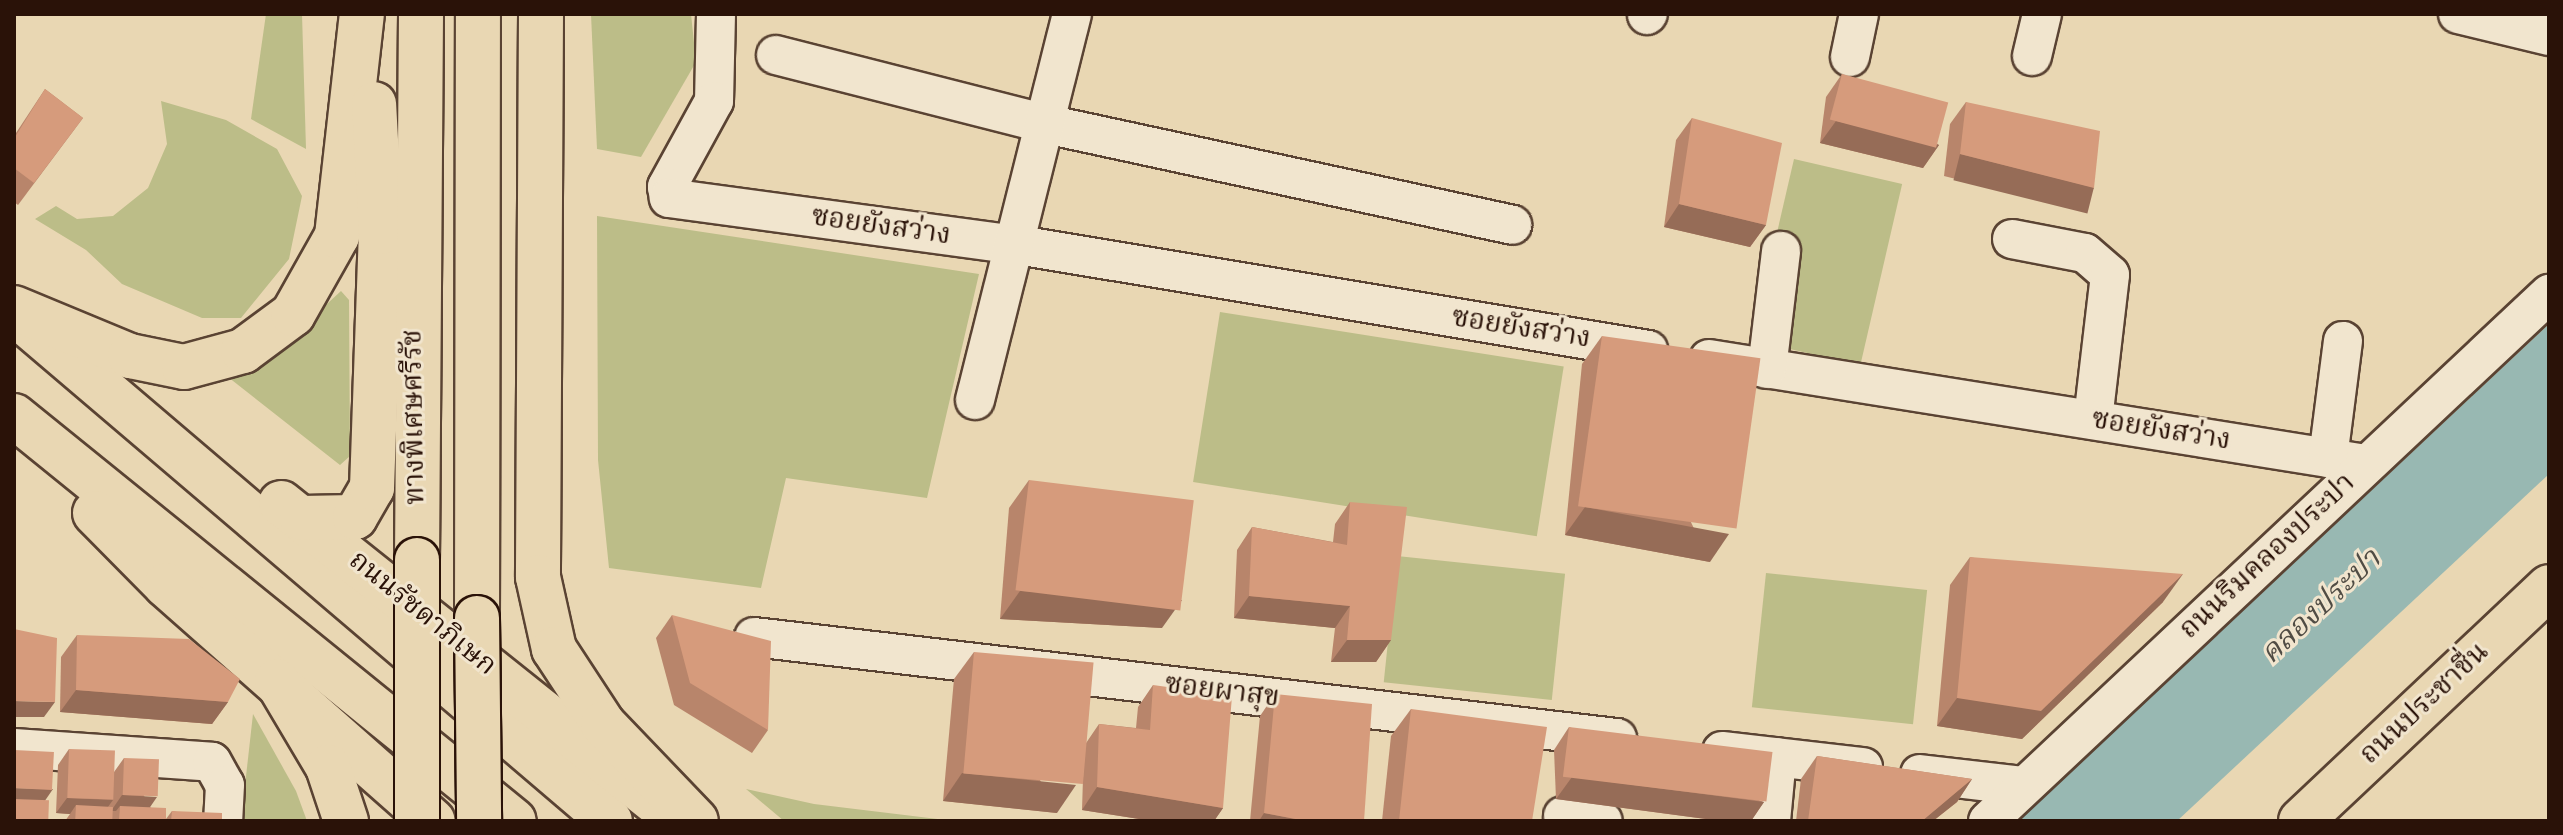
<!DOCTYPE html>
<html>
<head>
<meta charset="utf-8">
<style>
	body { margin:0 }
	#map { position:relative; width:2563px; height:835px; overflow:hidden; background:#e9d7b3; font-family:"Sorts Mill Goudy","Noto Serif Thai",serif }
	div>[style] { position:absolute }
	.green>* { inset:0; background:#bcbd88; transform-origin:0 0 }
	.water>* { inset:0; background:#98b8b2 }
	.roads { filter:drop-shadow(2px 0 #5a4333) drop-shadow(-2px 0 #5a4333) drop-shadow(0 2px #5a4333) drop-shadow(0 -2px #5a4333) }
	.minor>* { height:38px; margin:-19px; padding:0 19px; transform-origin:19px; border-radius:19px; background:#f1e5ce }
	.major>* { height:44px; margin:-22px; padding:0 22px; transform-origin:22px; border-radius:22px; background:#e9d7b3 }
	.highway>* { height:44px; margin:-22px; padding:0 22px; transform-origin:22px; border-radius:22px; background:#e9d7b3 }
	.bridges { filter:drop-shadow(2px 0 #2a1208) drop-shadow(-2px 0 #2a1208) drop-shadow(0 2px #2a1208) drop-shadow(0 -2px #2a1208) }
	.highway-bridge>* { height:44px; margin:-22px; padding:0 22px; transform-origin:22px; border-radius:22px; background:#e9d7b3 }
	.wall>* { inset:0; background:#b8856b }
	.shaded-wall>* { inset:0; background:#966c57; transform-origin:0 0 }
	.building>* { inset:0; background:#d69b7c; transform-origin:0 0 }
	span { translate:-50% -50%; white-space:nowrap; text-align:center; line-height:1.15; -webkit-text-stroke:6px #f1e5ce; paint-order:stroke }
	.street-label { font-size:28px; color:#2a1208 }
	.water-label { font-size:30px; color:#504c44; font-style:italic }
	.frame { position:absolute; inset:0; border:16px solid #2a1208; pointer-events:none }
</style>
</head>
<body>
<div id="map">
	<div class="green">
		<div style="clip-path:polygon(266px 14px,302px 14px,306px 149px,251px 119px)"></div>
		<div style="clip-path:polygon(591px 14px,691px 14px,696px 62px,641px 157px,597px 149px)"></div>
		<div style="clip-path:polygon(161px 101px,226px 120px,277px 149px,302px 196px,289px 259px,241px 318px,202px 318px,122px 284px,86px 250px,35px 219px,56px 206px,77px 219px,113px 216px,148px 188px,167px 144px)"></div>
		<div style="left:1794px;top:159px;width:111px;height:186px;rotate:13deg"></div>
		<div style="clip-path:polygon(597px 216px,979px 274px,927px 498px,786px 478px,761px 588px,609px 568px,598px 460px)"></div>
		<div style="clip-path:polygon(341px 291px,349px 300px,350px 456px,340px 465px,228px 377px,276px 351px)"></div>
		<div style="left:1220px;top:312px;width:348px;height:172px;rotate:9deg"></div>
		<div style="left:1397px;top:556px;width:169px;height:127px;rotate:6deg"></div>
		<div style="left:1766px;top:573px;width:162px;height:135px;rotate:6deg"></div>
		<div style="clip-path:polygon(253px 714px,296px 791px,307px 821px,241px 821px)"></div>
		<div style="clip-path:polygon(746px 789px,814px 804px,954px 821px,784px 821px)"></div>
	</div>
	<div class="water">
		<div style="clip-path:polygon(2549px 324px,2549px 474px,2177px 821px,2018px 821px)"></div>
	</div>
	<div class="roads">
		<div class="minor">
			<div style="left:716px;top:14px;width:87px;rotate:91.3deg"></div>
			<div style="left:714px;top:101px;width:98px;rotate:118.7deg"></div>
			<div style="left:667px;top:187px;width:11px;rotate:80deg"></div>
			<div style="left:669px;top:198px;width:352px;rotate:7.7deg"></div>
			<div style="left:1018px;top:245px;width:639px;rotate:9.46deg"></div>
			<div style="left:2458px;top:14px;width:94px;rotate:13.6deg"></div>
			<div style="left:1647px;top:15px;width:1px;rotate:-45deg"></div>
			<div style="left:776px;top:55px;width:279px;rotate:14.3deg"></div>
			<div style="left:1046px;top:124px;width:477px;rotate:12.2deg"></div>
			<div style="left:2032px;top:56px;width:43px;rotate:-76.6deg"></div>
			<div style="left:1850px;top:57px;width:44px;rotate:-78.2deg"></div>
			<div style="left:2012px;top:239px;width:74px;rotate:10.9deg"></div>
			<div style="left:2085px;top:253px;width:33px;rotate:41deg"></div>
			<div style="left:2110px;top:275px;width:146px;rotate:96.7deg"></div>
			<div style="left:1709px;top:359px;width:665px;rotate:9.08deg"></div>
			<div style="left:1767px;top:369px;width:119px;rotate:-83.2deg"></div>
			<div style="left:975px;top:400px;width:398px;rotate:-75.9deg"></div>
			<div style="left:2328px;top:458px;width:118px;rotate:-82.7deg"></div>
			<div style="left:754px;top:637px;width:869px;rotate:6.68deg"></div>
			<div style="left:14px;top:748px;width:198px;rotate:4deg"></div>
			<div style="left:212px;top:762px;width:26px;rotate:61deg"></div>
			<div style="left:225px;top:785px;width:36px;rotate:93deg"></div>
			<div style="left:1722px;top:751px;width:142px;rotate:6.5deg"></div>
			<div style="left:1920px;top:774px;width:105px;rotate:6.6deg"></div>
			<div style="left:1563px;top:816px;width:40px;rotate:7.1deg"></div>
			<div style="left:1771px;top:821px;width:64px;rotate:-84.6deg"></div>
			<div style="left:1988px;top:821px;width:770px;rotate:-43.21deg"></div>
		</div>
		<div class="major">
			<div style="left:14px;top:313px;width:783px;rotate:40.44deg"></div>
			<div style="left:14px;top:416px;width:643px;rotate:39.01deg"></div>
			<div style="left:281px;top:503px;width:492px;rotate:38.6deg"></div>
			<div style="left:95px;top:513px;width:101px;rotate:45.4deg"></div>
			<div style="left:166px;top:585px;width:356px;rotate:41.5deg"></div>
			<div style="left:2301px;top:821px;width:341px;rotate:-43.3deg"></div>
		</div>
		<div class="highway">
			<div style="left:541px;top:14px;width:563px;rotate:90.31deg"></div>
			<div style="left:538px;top:577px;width:74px;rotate:77.5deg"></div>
			<div style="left:554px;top:649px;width:90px;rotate:56.8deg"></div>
			<div style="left:603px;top:724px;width:134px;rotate:46.2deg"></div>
			<div style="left:14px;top:308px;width:126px;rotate:22.5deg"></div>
			<div style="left:130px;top:356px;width:55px;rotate:11.5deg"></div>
			<div style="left:184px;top:367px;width:61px;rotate:-15.2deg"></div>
			<div style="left:243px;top:351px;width:62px;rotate:-36.5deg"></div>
			<div style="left:293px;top:314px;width:90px;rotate:-60.6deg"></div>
			<div style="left:337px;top:236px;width:223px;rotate:-83.6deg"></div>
			<div style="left:302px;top:518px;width:53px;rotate:-1.1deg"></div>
			<div style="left:355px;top:517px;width:34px;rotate:-60deg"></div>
			<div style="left:372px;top:488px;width:256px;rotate:-88deg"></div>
			<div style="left:381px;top:232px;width:128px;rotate:-93.1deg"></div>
			<div style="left:417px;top:560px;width:546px;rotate:-89.58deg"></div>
			<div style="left:477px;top:618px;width:604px;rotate:-89.91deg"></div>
			<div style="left:277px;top:681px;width:100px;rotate:59.3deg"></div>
			<div style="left:328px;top:767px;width:57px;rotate:71.6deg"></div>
		</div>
	</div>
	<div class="bridges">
		<div class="highway-bridge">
			<div style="left:477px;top:618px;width:203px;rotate:89.4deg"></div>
			<div style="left:417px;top:821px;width:261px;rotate:-90deg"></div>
		</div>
	</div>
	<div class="wall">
		<div style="clip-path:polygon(1842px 74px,1939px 145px,1923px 168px,1820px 143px,1826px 97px)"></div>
		<div style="clip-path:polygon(45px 89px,83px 118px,18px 205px,14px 202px,14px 136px)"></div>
		<div style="clip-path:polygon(1966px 102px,2094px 188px,2078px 210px,1944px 176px,1950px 124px)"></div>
		<div style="clip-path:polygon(1692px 118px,1766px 225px,1750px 247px,1664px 227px,1676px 140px)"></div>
		<div style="clip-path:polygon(1602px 336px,1710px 562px,1565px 535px,1582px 364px)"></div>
		<div style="clip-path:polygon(1029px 480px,1162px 628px,1000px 619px,1009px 508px)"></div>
		<div style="clip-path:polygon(1350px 502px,1391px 640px,1376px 662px,1331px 662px,1335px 628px,1234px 618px,1237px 550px,1252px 527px,1333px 542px,1335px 524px)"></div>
		<div style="clip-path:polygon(1970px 557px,2163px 602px,2022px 739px,1937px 726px,1950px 585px)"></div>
		<div style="clip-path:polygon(672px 615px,768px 730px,752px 753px,674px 705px,656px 638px)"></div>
		<div style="clip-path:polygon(77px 635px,228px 702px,212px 724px,60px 712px,61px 657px)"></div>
		<div style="clip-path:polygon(974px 652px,1057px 813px,943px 801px,954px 679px)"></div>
		<div style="clip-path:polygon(1153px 685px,1223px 808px,1214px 821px,1152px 821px,1082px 810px,1084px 746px,1099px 724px,1136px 728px,1138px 707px)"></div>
		<div style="clip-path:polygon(1275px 694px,1364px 821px,1250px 821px,1260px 716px)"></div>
		<div style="clip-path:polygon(1411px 709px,1532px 821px,1382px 821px,1391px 736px)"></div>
		<div style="clip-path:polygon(1569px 727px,1764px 802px,1751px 821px,1721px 821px,1556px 799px,1554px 750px)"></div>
		<div style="clip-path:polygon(69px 749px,114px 772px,124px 758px,150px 807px,166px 819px,172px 811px,222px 821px,65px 821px,70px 814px,56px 813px,58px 765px)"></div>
		<div style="clip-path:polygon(1817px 756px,1972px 779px,1957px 802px,1933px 821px,1796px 821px,1801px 779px)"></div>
	</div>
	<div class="shaded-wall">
		<div style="clip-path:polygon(1836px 121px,1939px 145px,1923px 168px,1820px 143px)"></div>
		<div style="left:1960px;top:154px;width:138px;height:27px;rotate:14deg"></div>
		<div style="clip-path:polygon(1679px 204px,1766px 225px,1750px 247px,1664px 227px)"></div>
		<div style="clip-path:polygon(1585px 507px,1729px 534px,1710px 562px,1565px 535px)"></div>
		<div style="clip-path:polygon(2183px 574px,2163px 602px,2022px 739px,1937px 726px,1957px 698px)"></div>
		<div style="clip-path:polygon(1020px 591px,1182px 600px,1162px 628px,1000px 619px)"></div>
		<div style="clip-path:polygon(1249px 596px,1350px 606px,1335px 628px,1234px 618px)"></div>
		<div style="clip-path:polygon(1347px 640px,1391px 640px,1376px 662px,1331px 662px)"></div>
		<div style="clip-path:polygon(76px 690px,228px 702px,212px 724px,60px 712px)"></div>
		<div style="clip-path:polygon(14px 701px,55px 702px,44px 717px,14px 717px)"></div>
		<div style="clip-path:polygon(962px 773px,1076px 785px,1057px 813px,943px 801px)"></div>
		<div style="clip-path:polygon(1572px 777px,1764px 802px,1751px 821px,1721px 821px,1556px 799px)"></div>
		<div style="clip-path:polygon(1972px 779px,1957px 802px,1933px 821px,1922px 821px)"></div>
		<div style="clip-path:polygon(1097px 787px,1223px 808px,1214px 821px,1152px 821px,1082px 810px)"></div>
		<div style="clip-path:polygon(14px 788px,53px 789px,42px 805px,14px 804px)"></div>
		<div style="clip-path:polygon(122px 795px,157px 797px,146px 813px,120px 806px,116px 811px,111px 811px)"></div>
		<div style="clip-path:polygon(67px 798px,113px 800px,102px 815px,76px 805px,70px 814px,56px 813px)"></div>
		<div style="clip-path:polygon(1264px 813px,1306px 821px,1259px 821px)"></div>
	</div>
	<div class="building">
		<div style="left:1842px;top:74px;width:110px;height:47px;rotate:15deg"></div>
		<div style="clip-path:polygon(45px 89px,83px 118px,34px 183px,14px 168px,14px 136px,15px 137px)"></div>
		<div style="clip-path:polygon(1966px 102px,2100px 131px,2094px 188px,1960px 154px)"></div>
		<div style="clip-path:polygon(1692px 118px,1782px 143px,1766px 225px,1679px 204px)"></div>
		<div style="left:1602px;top:336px;width:160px;height:172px;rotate:8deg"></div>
		<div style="left:1029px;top:480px;width:166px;height:111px;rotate:7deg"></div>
		<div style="clip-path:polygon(1350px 502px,1407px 507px,1391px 640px,1347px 640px,1350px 606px,1249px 596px,1252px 527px,1347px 545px)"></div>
		<div style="clip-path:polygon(1970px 557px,2183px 574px,2041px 711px,1957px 698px)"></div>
		<div style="clip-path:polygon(672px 615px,771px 641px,768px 730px,690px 683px)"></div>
		<div style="clip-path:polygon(14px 629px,57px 638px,55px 702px,14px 701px)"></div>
		<div style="clip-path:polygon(77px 635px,189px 639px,240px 679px,228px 702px,76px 690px)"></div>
		<div style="left:974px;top:652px;width:120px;height:122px;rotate:5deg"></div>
		<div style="clip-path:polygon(1153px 685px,1232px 696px,1223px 808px,1097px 787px,1099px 724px,1150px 730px)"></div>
		<div style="clip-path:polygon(1275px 694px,1372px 704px,1364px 821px,1306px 821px,1264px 813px)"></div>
		<div style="clip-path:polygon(1411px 709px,1547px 727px,1532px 821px,1399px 821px)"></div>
		<div style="left:1569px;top:727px;width:205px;height:50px;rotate:7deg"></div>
		<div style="left:69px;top:749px;width:46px;height:49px;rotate:2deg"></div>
		<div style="left:14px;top:750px;width:40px;height:38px;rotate:3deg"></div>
		<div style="clip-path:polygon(1817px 756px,1972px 779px,1922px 821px,1808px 821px)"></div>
		<div style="left:124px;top:758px;width:35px;height:37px;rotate:2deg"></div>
		<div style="left:14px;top:799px;width:35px;height:22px;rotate:2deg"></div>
		<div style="left:76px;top:805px;width:37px;height:16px;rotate:3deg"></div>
		<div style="clip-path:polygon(120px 806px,166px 808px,166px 821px,119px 821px)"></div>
		<div style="clip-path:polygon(172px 811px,222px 813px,222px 821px,171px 821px)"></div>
	</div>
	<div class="street-label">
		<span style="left:881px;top:227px;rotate:8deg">ซอยยังสว่าง</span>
		<span style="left:1521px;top:329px;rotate:9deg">ซอยยังสว่าง</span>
		<span style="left:415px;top:417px;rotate:-91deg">ทางพิเศษศรีรัช</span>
		<span style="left:2161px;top:431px;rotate:9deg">ซอยยังสว่าง</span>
		<span style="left:2268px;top:557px;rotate:-43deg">ถนนริมคลองประปา</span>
		<span style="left:422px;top:614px;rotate:39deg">ถนนรัชดาภิเษก</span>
		<span style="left:1222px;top:692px;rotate:7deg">ซอยผาสุข</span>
		<span style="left:2425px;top:704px;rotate:-43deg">ถนนประชาชื่น</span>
	</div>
	<div class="water-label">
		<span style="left:2322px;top:608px;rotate:-43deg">คลองประปา</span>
	</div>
	<div class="frame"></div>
</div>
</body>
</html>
